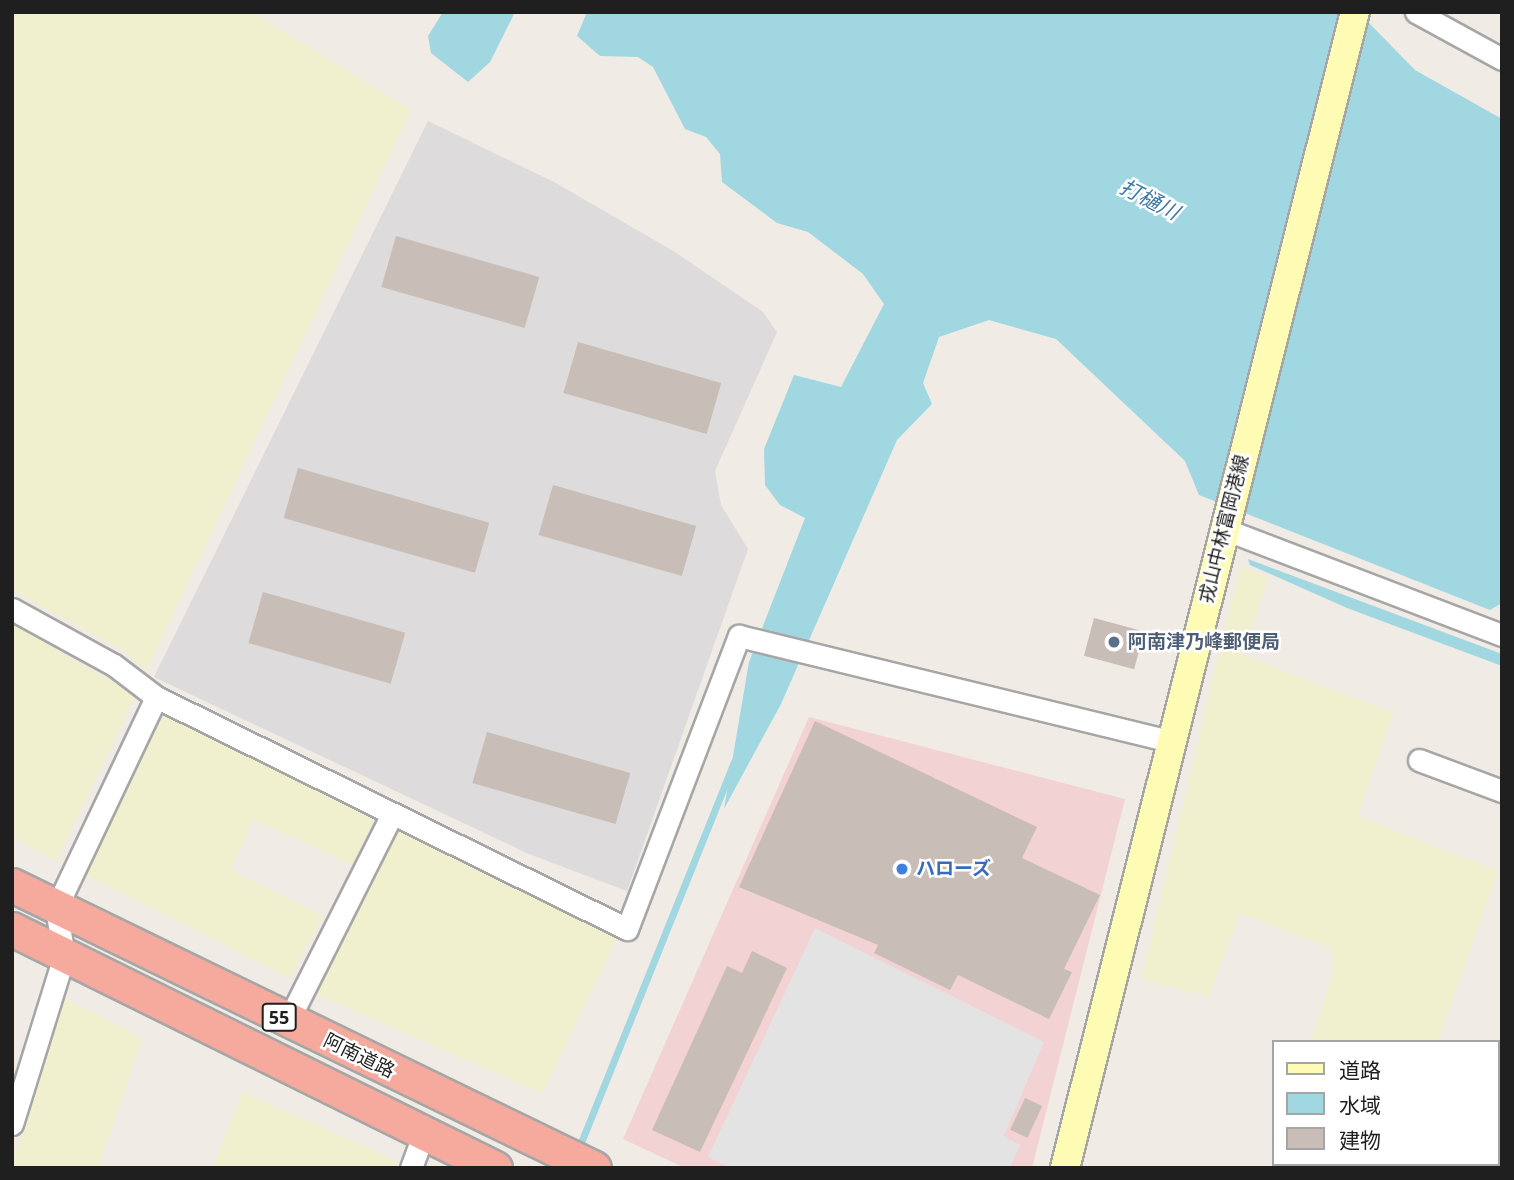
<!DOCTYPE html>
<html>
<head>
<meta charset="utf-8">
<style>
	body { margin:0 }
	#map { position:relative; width:1514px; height:1180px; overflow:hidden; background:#f0ebe4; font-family:"Noto Sans","Noto Sans JP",sans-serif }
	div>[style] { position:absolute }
	.residential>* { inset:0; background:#dddbdc }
	.commercial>* { inset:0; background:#f2d2d3 }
	.farmland>* { inset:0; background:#f0f0ce }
	.parking>* { inset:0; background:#e3e3e3 }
	.water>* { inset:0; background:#a1d7e1 }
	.stream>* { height:7px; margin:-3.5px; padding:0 3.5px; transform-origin:3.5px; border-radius:3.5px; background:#a1d7e1 }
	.building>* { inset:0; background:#c8bdb7; transform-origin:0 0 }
	.roads { filter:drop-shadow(2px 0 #a6a6a6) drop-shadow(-2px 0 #a6a6a6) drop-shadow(0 2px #a6a6a6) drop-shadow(0 -2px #a6a6a6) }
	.minor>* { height:21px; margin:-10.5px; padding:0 10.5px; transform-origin:10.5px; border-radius:10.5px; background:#fff }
	.secondary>* { height:28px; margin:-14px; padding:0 14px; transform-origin:14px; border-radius:14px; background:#fefcb4 }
	.trunk>* { height:33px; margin:-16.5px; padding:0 16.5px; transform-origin:16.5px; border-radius:16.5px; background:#f6aa9e }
	.dots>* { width:19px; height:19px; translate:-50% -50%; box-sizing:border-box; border:4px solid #fff; border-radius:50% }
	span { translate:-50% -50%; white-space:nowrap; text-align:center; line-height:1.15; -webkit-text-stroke:5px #fff; paint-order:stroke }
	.shield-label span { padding:2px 5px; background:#fff; border:2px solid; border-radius:5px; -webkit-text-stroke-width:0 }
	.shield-label { font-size:18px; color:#1f1f1f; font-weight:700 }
	.street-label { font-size:19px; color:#1f1f1f }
	.service-label { font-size:19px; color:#4e5e75; font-weight:700 }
	.left { translate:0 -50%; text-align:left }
	.shop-label { font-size:19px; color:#366cbe; font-weight:700 }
	.water-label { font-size:21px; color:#3f79a5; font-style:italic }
	.frame { position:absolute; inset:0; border:14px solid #1f1f1f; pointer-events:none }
	.legend { position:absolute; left:1272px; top:1040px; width:228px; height:126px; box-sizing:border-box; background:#fff; border:2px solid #a5a5a5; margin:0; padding:9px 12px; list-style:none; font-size:21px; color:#1f1f1f }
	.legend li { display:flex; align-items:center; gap:14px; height:35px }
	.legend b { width:35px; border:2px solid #a5a5a5 }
</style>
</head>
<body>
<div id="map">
	<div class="residential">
		<div style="clip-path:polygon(428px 121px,554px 182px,675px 252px,763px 312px,777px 332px,715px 471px,721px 505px,748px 549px,627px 891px,529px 854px,154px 677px)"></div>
	</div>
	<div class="commercial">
		<div style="clip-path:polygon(809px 717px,1125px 799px,1032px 1168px,685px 1168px,623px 1139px)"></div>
	</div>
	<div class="farmland">
		<div style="clip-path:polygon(12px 12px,252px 12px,411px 110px,146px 671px,126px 652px,12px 590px)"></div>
		<div style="clip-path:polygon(1240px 566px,1269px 578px,1242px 655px,1393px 713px,1358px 816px,1498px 871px,1438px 1042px,1311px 1042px,1334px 970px,1330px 948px,1240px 913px,1209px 996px,1141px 980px)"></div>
		<div style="clip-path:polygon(12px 623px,135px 696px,56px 861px,12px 837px)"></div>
		<div style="clip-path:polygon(163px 716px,375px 817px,353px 865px,253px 819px,231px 870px,323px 916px,290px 978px,81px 873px)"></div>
		<div style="clip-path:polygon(404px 828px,609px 930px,616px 940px,542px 1093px,315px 994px,389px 833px)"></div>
		<div style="clip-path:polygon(62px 997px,142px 1038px,98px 1168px,12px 1168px)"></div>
		<div style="clip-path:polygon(242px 1092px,397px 1161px,394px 1168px,213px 1168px)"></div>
		<div style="clip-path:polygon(1274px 1157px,1274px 1164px,1395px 1164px,1271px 1168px)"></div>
	</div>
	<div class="parking">
		<div style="clip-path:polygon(815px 928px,1044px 1042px,1004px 1136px,1020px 1145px,1010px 1168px,730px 1168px,708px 1157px)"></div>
	</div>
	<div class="water">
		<div style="clip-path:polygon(443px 12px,515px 12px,490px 62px,468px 82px,431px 53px,428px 36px)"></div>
		<div style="clip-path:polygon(587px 12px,1346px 12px,1369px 23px,1415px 70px,1502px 119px,1502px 603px,1490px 610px,1199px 495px,1185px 461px,1056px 339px,989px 320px,939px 337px,923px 383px,932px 404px,897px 440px,781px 704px,724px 809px,749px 662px,805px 518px,780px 505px,765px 485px,764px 449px,794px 375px,841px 387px,884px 304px,863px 274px,808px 232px,777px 223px,722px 182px,720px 154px,706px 137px,685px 129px,653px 67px,638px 57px,600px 56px,577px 36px)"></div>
		<div style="clip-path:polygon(1248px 559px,1502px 654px,1502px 666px,1347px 608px,1250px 565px)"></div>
	</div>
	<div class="stream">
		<div style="left:578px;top:1150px;width:418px;rotate:-68.1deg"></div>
	</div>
	<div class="building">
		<div style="left:396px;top:236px;width:149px;height:53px;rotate:16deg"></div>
		<div style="left:578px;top:342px;width:149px;height:53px;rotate:16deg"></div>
		<div style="left:298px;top:468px;width:199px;height:52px;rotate:16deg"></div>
		<div style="left:553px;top:485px;width:149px;height:52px;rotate:16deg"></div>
		<div style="left:263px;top:592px;width:148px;height:53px;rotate:16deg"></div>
		<div style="left:1094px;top:618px;width:52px;height:39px;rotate:15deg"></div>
		<div style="clip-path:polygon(815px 721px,1037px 827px,1022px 858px,1100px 895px,1064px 969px,1072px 972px,1049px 1019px,958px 975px,950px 990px,874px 953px,878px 945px,739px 887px)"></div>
		<div style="left:487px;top:732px;width:149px;height:53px;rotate:16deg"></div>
		<div style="clip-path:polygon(752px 951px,787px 968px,700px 1152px,652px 1130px,727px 966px,742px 973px)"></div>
		<div style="left:1025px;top:1098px;width:19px;height:35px;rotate:25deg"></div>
	</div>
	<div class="roads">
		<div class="minor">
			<div style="left:1416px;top:12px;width:98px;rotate:28.7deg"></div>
			<div style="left:1224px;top:529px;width:298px;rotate:20.9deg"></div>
			<div style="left:12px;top:609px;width:116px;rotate:28.8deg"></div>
			<div style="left:114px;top:665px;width:53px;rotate:37.3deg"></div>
			<div style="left:156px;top:697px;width:525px;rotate:26.22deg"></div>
			<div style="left:627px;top:929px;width:314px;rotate:-69.1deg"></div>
			<div style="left:739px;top:636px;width:444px;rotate:13.7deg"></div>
			<div style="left:1419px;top:760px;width:89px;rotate:20.5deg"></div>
			<div style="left:288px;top:1021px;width:232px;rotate:-63.3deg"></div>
			<div style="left:1498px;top:1108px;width:11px;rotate:-68deg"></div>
			<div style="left:12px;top:1124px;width:176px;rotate:-72.8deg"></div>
			<div style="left:64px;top:956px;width:49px;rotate:-99.5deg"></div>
			<div style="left:56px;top:908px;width:233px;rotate:-64.6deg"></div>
			<div style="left:411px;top:1168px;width:37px;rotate:-70deg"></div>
			<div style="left:1494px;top:1168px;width:4px;rotate:-76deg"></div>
		</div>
		<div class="secondary">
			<div style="left:1065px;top:1168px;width:1192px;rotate:-75.92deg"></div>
		</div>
		<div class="trunk">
			<div style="left:12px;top:885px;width:647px;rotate:25.93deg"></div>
			<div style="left:12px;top:929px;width:539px;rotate:26.33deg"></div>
		</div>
	</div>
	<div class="dots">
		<div style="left:1114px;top:642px;background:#5c6f8a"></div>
		<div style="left:902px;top:869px;background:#3f7fe0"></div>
	</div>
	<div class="shield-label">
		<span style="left:279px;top:1017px">55</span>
	</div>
	<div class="street-label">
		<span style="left:1224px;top:529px;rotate:-76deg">戎山中林富岡港線</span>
		<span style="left:359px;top:1056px;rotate:26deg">阿南道路</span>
	</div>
	<div class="service-label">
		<span class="left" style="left:1128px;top:642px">阿南津乃峰郵便局</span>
	</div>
	<div class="shop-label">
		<span class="left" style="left:916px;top:869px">ハローズ</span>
	</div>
	<div class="water-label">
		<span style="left:1150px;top:199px;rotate:27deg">打樋川</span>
	</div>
	<div class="frame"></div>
	<ul class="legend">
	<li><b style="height:9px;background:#fefcb4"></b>道路</li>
	<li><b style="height:19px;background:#a1d7e1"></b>水域</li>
	<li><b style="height:19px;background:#c8bdb7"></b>建物</li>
	</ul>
</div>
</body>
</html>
